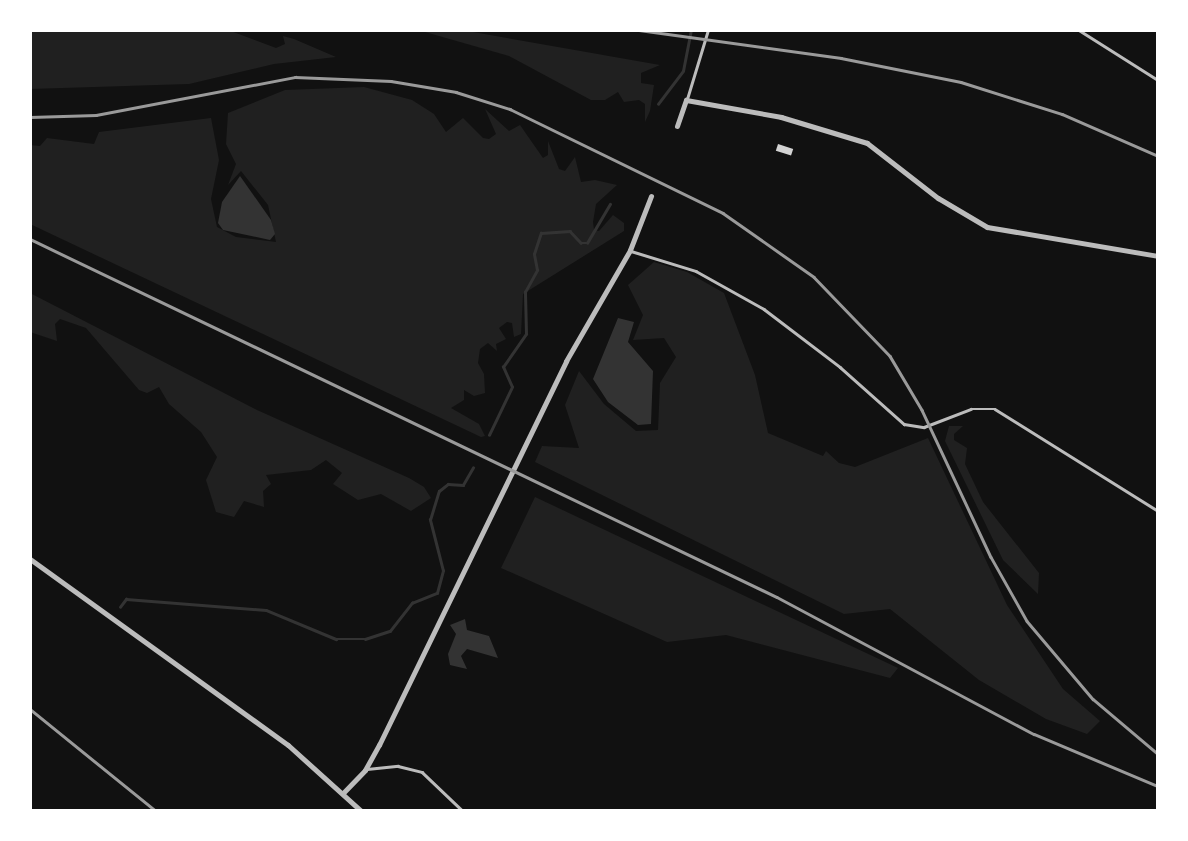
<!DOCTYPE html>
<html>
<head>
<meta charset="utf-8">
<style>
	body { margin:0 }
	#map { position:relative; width:1188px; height:841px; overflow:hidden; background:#111; font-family:"IBM Plex Sans",sans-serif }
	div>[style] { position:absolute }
	.green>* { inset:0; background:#202020 }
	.water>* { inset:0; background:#333 }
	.stream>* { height:2.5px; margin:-1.25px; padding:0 1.25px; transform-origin:1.25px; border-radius:1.25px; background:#333 }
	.building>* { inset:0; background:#d3d3d3; transform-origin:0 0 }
	.service>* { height:2.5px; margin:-1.25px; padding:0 1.25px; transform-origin:1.25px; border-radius:1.25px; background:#bcbcbc }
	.minor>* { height:5px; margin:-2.5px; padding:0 2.5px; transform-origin:2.5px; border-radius:2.5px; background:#bcbcbc }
	.rail>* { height:2.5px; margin:-1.25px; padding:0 1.25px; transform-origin:1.25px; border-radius:1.25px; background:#9a9a9a }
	span { translate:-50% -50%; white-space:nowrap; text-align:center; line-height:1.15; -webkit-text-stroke:9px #fff; paint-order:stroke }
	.frame { position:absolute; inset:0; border:32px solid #fff; pointer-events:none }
</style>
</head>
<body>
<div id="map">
	<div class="green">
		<div style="clip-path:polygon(30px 30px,228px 30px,276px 48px,285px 44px,283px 36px,294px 39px,336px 57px,274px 64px,189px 84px,30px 89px)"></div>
		<div style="clip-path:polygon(418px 30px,462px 30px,660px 65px,641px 73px,641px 83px,654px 85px,650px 111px,645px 122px,645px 104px,639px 100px,624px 102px,618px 92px,605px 100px,591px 100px,509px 56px)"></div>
		<div style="clip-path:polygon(364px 87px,412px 100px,434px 114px,446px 132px,463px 118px,483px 138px,489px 139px,496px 134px,485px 109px,509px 131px,520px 125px,543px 158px,548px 155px,548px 141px,559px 169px,565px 171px,575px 157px,581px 182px,595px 180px,617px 185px,596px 204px,593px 222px,594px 230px,599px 231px,613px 215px,624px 223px,624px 231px,523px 294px,521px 334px,514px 337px,512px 323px,507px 322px,499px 328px,506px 339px,496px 344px,497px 351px,488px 343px,480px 349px,478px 363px,484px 374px,485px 393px,474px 396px,464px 390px,464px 400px,451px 408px,479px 424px,485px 436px,481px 437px,30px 224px,30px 145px,40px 146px,47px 138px,94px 144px,99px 132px,211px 118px,219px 160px,211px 199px,217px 227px,236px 237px,276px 242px,268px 205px,241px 171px,228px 185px,236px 164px,226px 144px,228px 113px,285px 90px)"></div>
		<div style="clip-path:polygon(654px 262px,687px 272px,724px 293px,755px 375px,768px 433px,823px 456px,826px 451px,839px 463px,855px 467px,928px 438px,1007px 605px,1063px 689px,1100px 721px,1087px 734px,1046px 719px,979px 680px,890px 609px,844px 614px,535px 462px,542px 446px,579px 448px,565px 405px,579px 371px,604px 404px,636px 431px,658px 430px,660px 383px,676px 357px,664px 338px,633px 340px,643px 315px,628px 285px)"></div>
		<div style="clip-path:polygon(30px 293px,257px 410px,409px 478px,424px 487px,431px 498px,411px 511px,381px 494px,358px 500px,333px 484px,342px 473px,326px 460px,311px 470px,266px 475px,271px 484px,263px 491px,264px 507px,244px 501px,234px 517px,216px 512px,206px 480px,217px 457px,201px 432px,169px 404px,159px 387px,147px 393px,139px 390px,86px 328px,60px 319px,55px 324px,57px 341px,30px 332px)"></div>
		<div style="clip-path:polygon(949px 426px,963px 426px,954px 434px,954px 440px,967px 448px,965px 464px,983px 502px,1039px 573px,1038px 594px,1003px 560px,945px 441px)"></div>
		<div style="clip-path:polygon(535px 497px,898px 668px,890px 678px,726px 635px,667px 642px,501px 568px)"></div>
	</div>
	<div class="water">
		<div style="clip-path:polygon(240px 176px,271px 220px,275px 234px,270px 240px,223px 230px,218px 223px,222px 202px)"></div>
		<div style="clip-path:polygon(618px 318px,634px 322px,628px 342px,653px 371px,651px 424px,638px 425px,608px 402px,593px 379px)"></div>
		<div style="clip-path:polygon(465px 619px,467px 630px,489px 636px,498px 658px,467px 649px,461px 656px,467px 669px,450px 665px,448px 654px,456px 634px,450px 625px)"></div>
	</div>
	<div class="stream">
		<div style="left:658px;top:104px;width:41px;rotate:-52.9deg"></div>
		<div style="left:683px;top:71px;width:42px;rotate:-79deg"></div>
		<div style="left:489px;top:435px;width:53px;rotate:-64.4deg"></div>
		<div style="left:512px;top:387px;width:22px;rotate:-114deg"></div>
		<div style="left:503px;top:367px;width:40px;rotate:-55.1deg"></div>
		<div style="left:526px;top:334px;width:42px;rotate:-91.4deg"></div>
		<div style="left:525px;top:292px;width:25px;rotate:-61deg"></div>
		<div style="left:537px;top:270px;width:16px;rotate:-101deg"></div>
		<div style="left:534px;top:254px;width:22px;rotate:-72deg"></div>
		<div style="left:541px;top:233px;width:29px;rotate:-4deg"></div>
		<div style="left:570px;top:231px;width:16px;rotate:47deg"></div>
		<div style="left:581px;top:243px;width:6px"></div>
		<div style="left:587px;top:243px;width:45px;rotate:-59.5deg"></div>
		<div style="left:120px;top:607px;width:10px;rotate:-53deg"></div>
		<div style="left:126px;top:599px;width:140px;rotate:4.5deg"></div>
		<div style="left:266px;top:610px;width:76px;rotate:22.5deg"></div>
		<div style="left:336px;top:639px;width:29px"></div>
		<div style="left:365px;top:639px;width:26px;rotate:-18deg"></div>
		<div style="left:390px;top:631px;width:36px;rotate:-52deg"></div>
		<div style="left:412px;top:603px;width:27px;rotate:-22deg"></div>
		<div style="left:437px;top:593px;width:23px;rotate:-75deg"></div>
		<div style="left:443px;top:571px;width:53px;rotate:-104.3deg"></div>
		<div style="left:430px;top:520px;width:30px;rotate:-73deg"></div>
		<div style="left:439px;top:491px;width:11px;rotate:-38deg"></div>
		<div style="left:448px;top:484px;width:15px;rotate:4deg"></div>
		<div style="left:463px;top:485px;width:20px;rotate:-60deg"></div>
	</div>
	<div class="building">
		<div style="left:778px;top:144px;width:16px;height:7px;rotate:18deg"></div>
	</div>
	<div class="service">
		<div style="left:1079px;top:30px;width:93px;rotate:32.3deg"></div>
		<div style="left:687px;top:99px;width:72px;rotate:-73.1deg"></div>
		<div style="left:631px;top:251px;width:68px;rotate:17.1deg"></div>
		<div style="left:696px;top:271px;width:78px;rotate:29.2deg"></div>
		<div style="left:764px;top:309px;width:96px;rotate:37.3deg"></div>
		<div style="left:840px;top:367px;width:86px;rotate:41.7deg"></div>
		<div style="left:904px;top:424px;width:20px;rotate:9deg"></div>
		<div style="left:924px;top:427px;width:50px;rotate:-21deg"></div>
		<div style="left:971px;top:409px;width:24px"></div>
		<div style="left:995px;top:409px;width:192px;rotate:32deg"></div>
		<div style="left:367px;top:769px;width:31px;rotate:-6deg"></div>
		<div style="left:398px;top:766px;width:25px;rotate:14deg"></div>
		<div style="left:422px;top:772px;width:57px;rotate:43.6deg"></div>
	</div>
	<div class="minor">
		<div style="left:677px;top:126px;width:28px;rotate:-71deg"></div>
		<div style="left:686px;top:100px;width:97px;rotate:10.1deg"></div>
		<div style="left:781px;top:117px;width:90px;rotate:16.8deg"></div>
		<div style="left:867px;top:143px;width:90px;rotate:37.8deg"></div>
		<div style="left:938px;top:198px;width:57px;rotate:30.6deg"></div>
		<div style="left:987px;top:227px;width:173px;rotate:9.6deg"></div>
		<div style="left:30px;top:559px;width:318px;rotate:35.8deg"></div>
		<div style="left:288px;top:745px;width:98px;rotate:42.1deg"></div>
		<div style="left:343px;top:793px;width:32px;rotate:-46deg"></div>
		<div style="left:365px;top:770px;width:29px;rotate:-61deg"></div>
		<div style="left:379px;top:745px;width:427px;rotate:-64deg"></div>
		<div style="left:566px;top:361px;width:128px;rotate:-60deg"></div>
		<div style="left:630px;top:250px;width:58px;rotate:-68.7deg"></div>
	</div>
	<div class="rail">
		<div style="left:639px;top:30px;width:204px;rotate:7.9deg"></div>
		<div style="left:841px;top:58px;width:122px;rotate:11.3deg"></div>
		<div style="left:961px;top:82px;width:106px;rotate:17.6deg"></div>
		<div style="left:1062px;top:114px;width:105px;rotate:23.6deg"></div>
		<div style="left:30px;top:117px;width:66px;rotate:-1.7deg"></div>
		<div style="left:96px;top:115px;width:203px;rotate:-10.8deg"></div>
		<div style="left:295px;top:77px;width:96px;rotate:2.4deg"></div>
		<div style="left:391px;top:81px;width:66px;rotate:9.6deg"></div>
		<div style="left:456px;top:92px;width:57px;rotate:17.5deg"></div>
		<div style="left:510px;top:109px;width:237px;rotate:26deg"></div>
		<div style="left:723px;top:213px;width:111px;rotate:35.1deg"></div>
		<div style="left:814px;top:277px;width:110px;rotate:46.1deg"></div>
		<div style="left:890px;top:356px;width:63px;rotate:59.3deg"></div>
		<div style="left:922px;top:410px;width:162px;rotate:64.9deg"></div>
		<div style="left:991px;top:557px;width:73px;rotate:60.6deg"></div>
		<div style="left:1027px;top:621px;width:102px;rotate:49.8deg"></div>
		<div style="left:1093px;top:699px;width:85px;rotate:40.2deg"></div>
		<div style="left:30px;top:239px;width:828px;rotate:25.61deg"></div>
		<div style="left:777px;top:597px;width:291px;rotate:28.1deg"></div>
		<div style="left:1034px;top:734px;width:134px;rotate:22.8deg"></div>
		<div style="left:30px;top:709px;width:162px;rotate:39deg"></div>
	</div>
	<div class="frame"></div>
</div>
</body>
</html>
